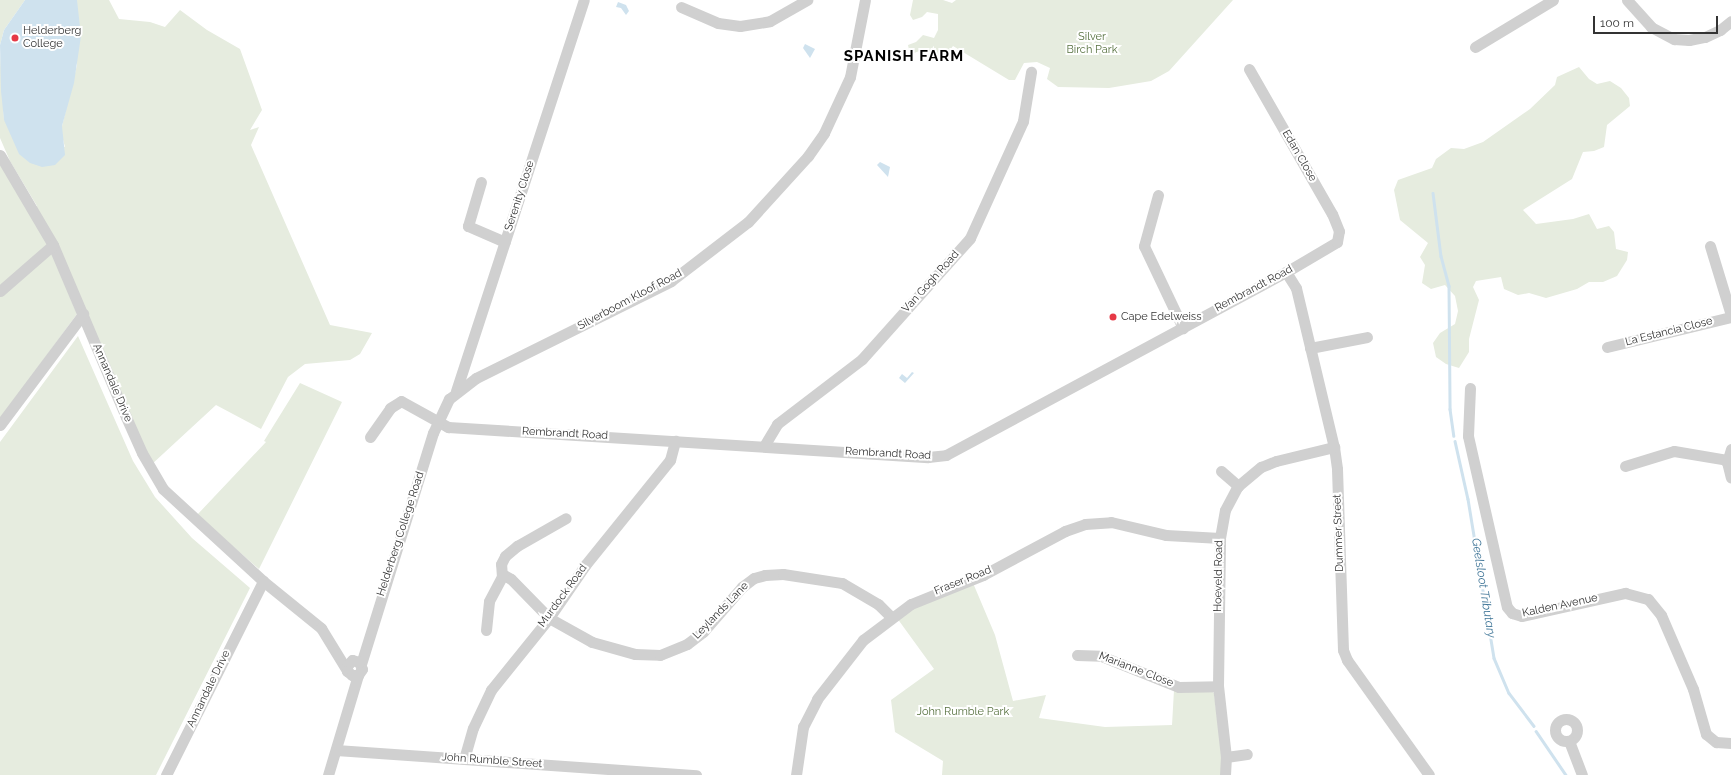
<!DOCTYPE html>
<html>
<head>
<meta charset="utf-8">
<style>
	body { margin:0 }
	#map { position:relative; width:1731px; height:775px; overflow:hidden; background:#fff; font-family:Raleway,sans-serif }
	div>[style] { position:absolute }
	.green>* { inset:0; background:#e6ecdf }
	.water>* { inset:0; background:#cfe2ee }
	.stream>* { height:2.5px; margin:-1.25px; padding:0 1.25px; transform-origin:1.25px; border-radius:1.25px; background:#cfe2ee }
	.minor>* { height:11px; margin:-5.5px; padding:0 5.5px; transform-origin:5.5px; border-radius:5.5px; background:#d0d0d0 }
	.minor>.ring { margin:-5.5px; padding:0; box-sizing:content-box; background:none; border:11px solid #d0d0d0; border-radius:50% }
	.dots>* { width:11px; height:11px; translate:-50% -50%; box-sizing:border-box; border:2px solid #fff; border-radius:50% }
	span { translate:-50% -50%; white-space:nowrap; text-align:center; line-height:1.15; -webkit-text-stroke:4px #fff; paint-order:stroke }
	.poi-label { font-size:11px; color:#333 }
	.left { translate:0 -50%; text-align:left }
	.park-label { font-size:11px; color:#56703f }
	.street-label { font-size:11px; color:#333 }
	.water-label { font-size:12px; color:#3f7597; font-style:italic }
	.district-label { font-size:15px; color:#000; font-weight:700; letter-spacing:1px }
	.scale { position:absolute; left:1593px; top:16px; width:125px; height:18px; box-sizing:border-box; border:2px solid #333; border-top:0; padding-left:5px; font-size:12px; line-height:14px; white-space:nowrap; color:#333; -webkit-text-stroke:3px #fff; paint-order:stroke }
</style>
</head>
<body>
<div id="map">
	<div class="green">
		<div style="clip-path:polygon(0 0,25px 0,4px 30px,0 45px)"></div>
		<div style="clip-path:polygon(77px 0,109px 0,119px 19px,150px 22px,165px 27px,180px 10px,207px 30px,240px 49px,262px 110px,250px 130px,259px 127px,251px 145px,330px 325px,372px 333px,360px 354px,350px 360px,305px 364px,288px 377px,261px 429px,216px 405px,151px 465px,34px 208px,37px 206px,10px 161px,0 138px,0 51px,4px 120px,65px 147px,62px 136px,62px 126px,77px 65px)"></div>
		<div style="clip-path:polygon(913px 0,943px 0,952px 3px,956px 0,1233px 0,1169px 71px,1151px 81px,1109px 88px,1058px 87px,1047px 79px,1050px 68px,1037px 62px,1024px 63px,1015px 80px,1009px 80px,953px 46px,944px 58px,925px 49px,914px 53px,909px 50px,908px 45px,916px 42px,923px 35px,934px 38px,938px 30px,938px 14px,927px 12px,922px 17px,913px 20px,910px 15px)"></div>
		<div style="clip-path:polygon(1579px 67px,1589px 79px,1597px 84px,1610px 81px,1621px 88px,1629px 98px,1630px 106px,1607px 125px,1604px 147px,1594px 151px,1583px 152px,1572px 179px,1523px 210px,1536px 224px,1573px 219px,1589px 214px,1597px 229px,1609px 226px,1614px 232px,1616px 249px,1628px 252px,1627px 260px,1617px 276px,1603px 282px,1589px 282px,1577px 289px,1546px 298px,1529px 293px,1518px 295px,1504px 289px,1501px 277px,1476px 281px,1473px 287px,1479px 300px,1469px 339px,1469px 352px,1459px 368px,1446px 364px,1436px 357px,1433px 343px,1440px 333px,1455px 324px,1458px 311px,1455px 296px,1445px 285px,1431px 289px,1422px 283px,1425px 265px,1420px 257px,1428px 243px,1400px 220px,1394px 190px,1398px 180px,1432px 168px,1436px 159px,1451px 148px,1464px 149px,1483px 142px,1530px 109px,1555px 85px,1557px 77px)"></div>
		<div style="clip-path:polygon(0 160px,48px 244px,0 288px)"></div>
		<div style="clip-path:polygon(50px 249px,77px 314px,0 419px,0 295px)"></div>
		<div style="clip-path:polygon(78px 336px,133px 461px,155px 497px,192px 538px,250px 588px,156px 775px,0 775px,0 442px)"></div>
		<div style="clip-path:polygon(300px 383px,342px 402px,259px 569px,197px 515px,266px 442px,264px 441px)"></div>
		<div style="clip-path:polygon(973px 583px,995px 635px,1013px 701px,1046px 695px,1039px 718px,1105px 727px,1172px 725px,1174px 690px,1211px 691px,1214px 693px,1222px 757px,1222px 775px,942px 775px,943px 761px,895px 732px,891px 700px,934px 669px,897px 618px,912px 608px)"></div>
	</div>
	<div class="water">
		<div style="clip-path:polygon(25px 0,77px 0,81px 36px,74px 83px,62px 126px,65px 155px,55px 165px,42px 167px,30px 163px,19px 154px,4px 120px,1px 91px,0 45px,4px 30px)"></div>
		<div style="clip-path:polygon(618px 2px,626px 5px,629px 11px,626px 15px,621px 8px,616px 7px)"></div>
		<div style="clip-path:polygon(805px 44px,815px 49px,810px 58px,803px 48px)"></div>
		<div style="clip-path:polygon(880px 162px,890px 167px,888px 177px,877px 165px)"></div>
		<div style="clip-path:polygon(912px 372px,914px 373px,905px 383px,899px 378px,902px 374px,907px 378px)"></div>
	</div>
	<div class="stream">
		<div style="left:1433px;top:193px;width:64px;rotate:82.8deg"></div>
		<div style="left:1441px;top:256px;width:31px;rotate:75deg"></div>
		<div style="left:1449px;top:286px;width:123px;rotate:89.5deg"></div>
		<div style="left:1450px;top:409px;width:27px;rotate:82deg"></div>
		<div style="left:1455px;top:441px;width:59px;rotate:77.4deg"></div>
		<div style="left:1468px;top:499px;width:161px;rotate:80.7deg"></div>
		<div style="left:1494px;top:658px;width:38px;rotate:67deg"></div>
		<div style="left:1509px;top:693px;width:41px;rotate:52.9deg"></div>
		<div style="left:1536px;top:731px;width:53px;rotate:55.7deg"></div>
	</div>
	<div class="minor">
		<div style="left:1627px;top:0;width:36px;rotate:48deg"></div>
		<div style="left:1651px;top:27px;width:26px;rotate:28deg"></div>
		<div style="left:1674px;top:39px;width:15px;rotate:4deg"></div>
		<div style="left:1689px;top:40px;width:16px;rotate:-11deg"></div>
		<div style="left:1705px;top:37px;width:17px;rotate:-25deg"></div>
		<div style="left:1720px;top:30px;width:14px;rotate:-39deg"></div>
		<div style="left:681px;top:7px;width:40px;rotate:23.4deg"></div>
		<div style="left:718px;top:23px;width:22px;rotate:8deg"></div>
		<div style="left:740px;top:26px;width:30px;rotate:-9deg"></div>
		<div style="left:770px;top:21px;width:43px;rotate:-29.6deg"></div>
		<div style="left:1475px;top:47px;width:91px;rotate:-31.1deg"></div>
		<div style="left:0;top:155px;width:104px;rotate:59.5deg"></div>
		<div style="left:53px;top:245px;width:187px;rotate:67deg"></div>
		<div style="left:126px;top:417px;width:39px;rotate:66deg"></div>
		<div style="left:142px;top:453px;width:42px;rotate:59.7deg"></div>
		<div style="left:163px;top:489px;width:136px;rotate:42.6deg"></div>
		<div style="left:263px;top:581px;width:75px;rotate:39deg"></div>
		<div style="left:321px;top:628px;width:48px;rotate:58.6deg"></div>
		<div style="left:481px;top:182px;width:46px;rotate:106.5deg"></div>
		<div style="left:468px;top:226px;width:40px;rotate:23.4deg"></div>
		<div style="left:1158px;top:195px;width:53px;rotate:105.4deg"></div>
		<div style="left:1144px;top:246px;width:91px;rotate:64.6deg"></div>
		<div style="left:1710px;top:246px;width:72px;rotate:73.1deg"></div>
		<div style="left:1286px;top:272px;width:19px;rotate:58deg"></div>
		<div style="left:1296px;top:288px;width:163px;rotate:76.6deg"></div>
		<div style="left:1334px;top:447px;width:22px;rotate:82deg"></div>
		<div style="left:1337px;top:469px;width:181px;rotate:88.1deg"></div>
		<div style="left:1343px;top:650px;width:11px;rotate:68deg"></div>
		<div style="left:1347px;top:660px;width:141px;rotate:54.5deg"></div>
		<div style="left:0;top:291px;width:70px;rotate:-41deg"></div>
		<div style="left:1607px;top:347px;width:128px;rotate:-13.6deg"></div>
		<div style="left:1310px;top:348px;width:58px;rotate:-10.9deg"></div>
		<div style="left:1470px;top:388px;width:48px;rotate:92.4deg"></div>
		<div style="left:1468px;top:436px;width:175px;rotate:77.2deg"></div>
		<div style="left:1507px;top:607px;width:8px;rotate:50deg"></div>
		<div style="left:1512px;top:613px;width:10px;rotate:17deg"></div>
		<div style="left:1522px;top:616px;width:106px;rotate:-12.6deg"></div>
		<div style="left:1625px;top:593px;width:24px;rotate:15deg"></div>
		<div style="left:1648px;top:599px;width:21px;rotate:51deg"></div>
		<div style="left:1661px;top:615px;width:81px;rotate:66.6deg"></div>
		<div style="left:1693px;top:689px;width:47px;rotate:73.9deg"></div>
		<div style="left:1706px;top:734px;width:13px;rotate:39deg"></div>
		<div style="left:1716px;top:742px;width:15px;rotate:4deg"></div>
		<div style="left:456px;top:391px;width:411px;rotate:-71.9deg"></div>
		<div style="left:0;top:425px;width:139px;rotate:-53.2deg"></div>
		<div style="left:370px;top:437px;width:35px;rotate:-55deg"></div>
		<div style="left:390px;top:408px;width:13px;rotate:-32deg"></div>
		<div style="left:401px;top:401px;width:54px;rotate:29deg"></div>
		<div style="left:448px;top:427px;width:481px;rotate:3.6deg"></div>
		<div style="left:928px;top:457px;width:18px;rotate:-6deg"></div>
		<div style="left:946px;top:455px;width:386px;rotate:-28.3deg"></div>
		<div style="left:1286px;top:272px;width:59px;rotate:-30.5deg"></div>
		<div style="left:1337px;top:242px;width:11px;rotate:-80deg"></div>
		<div style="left:1339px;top:231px;width:18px;rotate:-112deg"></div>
		<div style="left:1332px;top:214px;width:167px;rotate:-119.8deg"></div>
		<div style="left:764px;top:446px;width:26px;rotate:-59deg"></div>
		<div style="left:777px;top:424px;width:107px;rotate:-37.4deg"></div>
		<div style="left:862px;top:359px;width:162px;rotate:-48.2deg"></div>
		<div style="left:970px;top:238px;width:128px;rotate:-65.6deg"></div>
		<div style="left:1023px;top:121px;width:50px;rotate:-80.7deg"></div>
		<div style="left:1731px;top:449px;width:14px;rotate:107deg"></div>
		<div style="left:1727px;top:462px;width:16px;rotate:76deg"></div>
		<div style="left:1625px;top:466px;width:51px;rotate:-17deg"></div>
		<div style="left:1674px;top:451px;width:55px;rotate:9.5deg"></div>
		<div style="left:1221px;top:471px;width:23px;rotate:41deg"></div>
		<div style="left:502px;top:574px;width:10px;rotate:29deg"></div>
		<div style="left:511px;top:579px;width:54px;rotate:45.7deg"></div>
		<div style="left:549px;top:618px;width:49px;rotate:29.2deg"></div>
		<div style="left:592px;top:642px;width:45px;rotate:15.6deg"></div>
		<div style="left:635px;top:654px;width:25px;rotate:2deg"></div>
		<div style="left:660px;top:655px;width:29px;rotate:-22deg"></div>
		<div style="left:687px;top:644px;width:20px;rotate:-37deg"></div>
		<div style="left:703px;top:632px;width:60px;rotate:-49.1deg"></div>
		<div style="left:742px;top:587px;width:15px;rotate:-37deg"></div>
		<div style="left:754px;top:578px;width:11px;rotate:-15deg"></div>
		<div style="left:765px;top:575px;width:18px;rotate:-3deg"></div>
		<div style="left:783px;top:574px;width:60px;rotate:8.7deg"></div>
		<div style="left:842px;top:583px;width:42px;rotate:30.3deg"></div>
		<div style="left:878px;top:604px;width:18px;rotate:45deg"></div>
		<div style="left:486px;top:630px;width:29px;rotate:-84deg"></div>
		<div style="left:489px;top:601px;width:27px;rotate:-62deg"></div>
		<div style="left:502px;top:577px;width:13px;rotate:-94deg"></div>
		<div style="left:501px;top:564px;width:9px;rotate:-63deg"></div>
		<div style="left:505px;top:556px;width:16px;rotate:-40deg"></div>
		<div style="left:517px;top:546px;width:56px;rotate:-29.7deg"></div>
		<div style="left:1077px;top:655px;width:24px;rotate:2deg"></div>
		<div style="left:1101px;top:656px;width:84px;rotate:21.7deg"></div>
		<div style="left:1179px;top:687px;width:39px;rotate:-1deg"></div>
		<div style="left:361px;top:664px;width:242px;rotate:-72.7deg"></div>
		<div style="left:433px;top:433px;width:38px;rotate:-65deg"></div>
		<div style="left:449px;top:399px;width:34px;rotate:-38deg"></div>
		<div style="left:476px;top:378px;width:218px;rotate:-26.4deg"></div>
		<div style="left:671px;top:281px;width:97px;rotate:-37.5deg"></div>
		<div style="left:748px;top:222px;width:89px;rotate:-47.7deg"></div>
		<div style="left:808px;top:156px;width:28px;rotate:-55deg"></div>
		<div style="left:824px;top:133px;width:62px;rotate:-65.1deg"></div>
		<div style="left:850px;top:77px;width:78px;rotate:-79deg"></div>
		<div class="ring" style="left:1555px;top:719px;width:11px;height:11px"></div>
		<div style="left:1569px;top:741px;width:36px;rotate:69deg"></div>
		<div style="left:336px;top:750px;width:361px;rotate:4deg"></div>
		<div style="left:1226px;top:757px;width:21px;rotate:-8deg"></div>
		<div style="left:464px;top:759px;width:32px;rotate:-74deg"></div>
		<div style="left:473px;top:728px;width:42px;rotate:-64.7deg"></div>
		<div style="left:491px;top:690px;width:92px;rotate:-51.1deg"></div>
		<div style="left:549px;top:618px;width:65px;rotate:-55.6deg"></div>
		<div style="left:586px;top:564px;width:134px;rotate:-51.1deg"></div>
		<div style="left:670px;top:460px;width:20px;rotate:-75deg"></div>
		<div style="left:166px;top:775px;width:217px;rotate:-63.4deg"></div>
		<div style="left:328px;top:775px;width:104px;rotate:-73.3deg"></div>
		<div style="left:358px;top:675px;width:7px;rotate:-56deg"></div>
		<div style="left:362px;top:669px;width:8px;rotate:-113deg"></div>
		<div style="left:359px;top:662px;width:7px;rotate:-164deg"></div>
		<div style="left:352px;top:660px;width:8px;rotate:130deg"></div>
		<div style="left:347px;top:666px;width:5px;rotate:90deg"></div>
		<div style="left:347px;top:671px;width:6px;rotate:39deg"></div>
		<div style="left:352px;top:675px;width:6px"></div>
		<div style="left:796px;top:775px;width:49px;rotate:-81.7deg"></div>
		<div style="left:803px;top:727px;width:31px;rotate:-63deg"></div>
		<div style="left:817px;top:699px;width:75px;rotate:-52.1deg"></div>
		<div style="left:863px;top:640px;width:60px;rotate:-36.9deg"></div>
		<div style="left:911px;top:604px;width:78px;rotate:-21.9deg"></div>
		<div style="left:983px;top:575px;width:93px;rotate:-28.2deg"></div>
		<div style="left:1065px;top:531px;width:21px;rotate:-19deg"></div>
		<div style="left:1085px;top:524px;width:26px;rotate:-4deg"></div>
		<div style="left:1111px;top:522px;width:57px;rotate:13.3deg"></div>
		<div style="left:1166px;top:535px;width:54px;rotate:3.2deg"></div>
		<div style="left:1225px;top:775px;width:18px;rotate:-87deg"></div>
		<div style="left:1226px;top:757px;width:71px;rotate:-96.4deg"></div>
		<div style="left:1218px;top:686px;width:148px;rotate:-89.2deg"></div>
		<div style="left:1220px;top:538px;width:28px;rotate:-80deg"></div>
		<div style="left:1225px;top:510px;width:27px;rotate:-62deg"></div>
		<div style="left:1238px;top:486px;width:30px;rotate:-40deg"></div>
		<div style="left:1261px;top:467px;width:16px;rotate:-22deg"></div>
		<div style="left:1276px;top:461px;width:60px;rotate:-13.6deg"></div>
	</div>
	<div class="dots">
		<div style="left:15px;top:38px;background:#e63946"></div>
		<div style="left:1113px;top:317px;background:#e63946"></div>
	</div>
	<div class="poi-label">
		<span class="left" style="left:23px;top:38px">Helderberg<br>College</span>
		<span class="left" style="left:1121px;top:317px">Cape Edelweiss</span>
	</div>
	<div class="park-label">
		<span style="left:1092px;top:44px">Silver<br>Birch Park</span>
		<span style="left:963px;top:712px">John Rumble Park</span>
	</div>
	<div class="street-label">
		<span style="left:1299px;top:156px;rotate:60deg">Edan Close</span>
		<span style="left:520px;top:196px;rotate:-72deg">Serenity Close</span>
		<span style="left:931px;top:282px;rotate:-48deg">Van Gogh Road</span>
		<span style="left:1254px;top:289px;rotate:-28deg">Rembrandt Road</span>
		<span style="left:630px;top:300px;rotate:-28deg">Silverboom Kloof Road</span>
		<span style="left:1669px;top:332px;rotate:-14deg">La Estancia Close</span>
		<span style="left:112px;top:383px;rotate:67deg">Annandale Drive</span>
		<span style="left:565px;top:434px;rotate:3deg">Rembrandt Road</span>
		<span style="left:888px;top:454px;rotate:3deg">Rembrandt Road</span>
		<span style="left:1339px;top:533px;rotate:-92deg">Dummer Street</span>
		<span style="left:401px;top:534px;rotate:-72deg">Helderberg College Road</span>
		<span style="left:1219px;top:576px;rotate:-89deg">Hoeveld Road</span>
		<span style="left:963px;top:581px;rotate:-22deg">Fraser Road</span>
		<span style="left:563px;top:596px;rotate:-54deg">Murdock Road</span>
		<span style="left:1560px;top:606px;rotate:-12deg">Kalden Avenue</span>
		<span style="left:721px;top:611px;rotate:-46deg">Leylands Lane</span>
		<span style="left:1136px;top:670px;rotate:21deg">Marianne Close</span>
		<span style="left:209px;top:689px;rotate:-64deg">Annandale Drive</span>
		<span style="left:492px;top:761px;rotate:4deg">John Rumble Street</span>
	</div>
	<div class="water-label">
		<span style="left:1483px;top:588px;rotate:81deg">Geelsloot Tributary</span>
	</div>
	<div class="district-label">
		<span style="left:904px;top:57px">SPANISH FARM</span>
	</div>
	<div class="scale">100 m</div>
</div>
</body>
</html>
